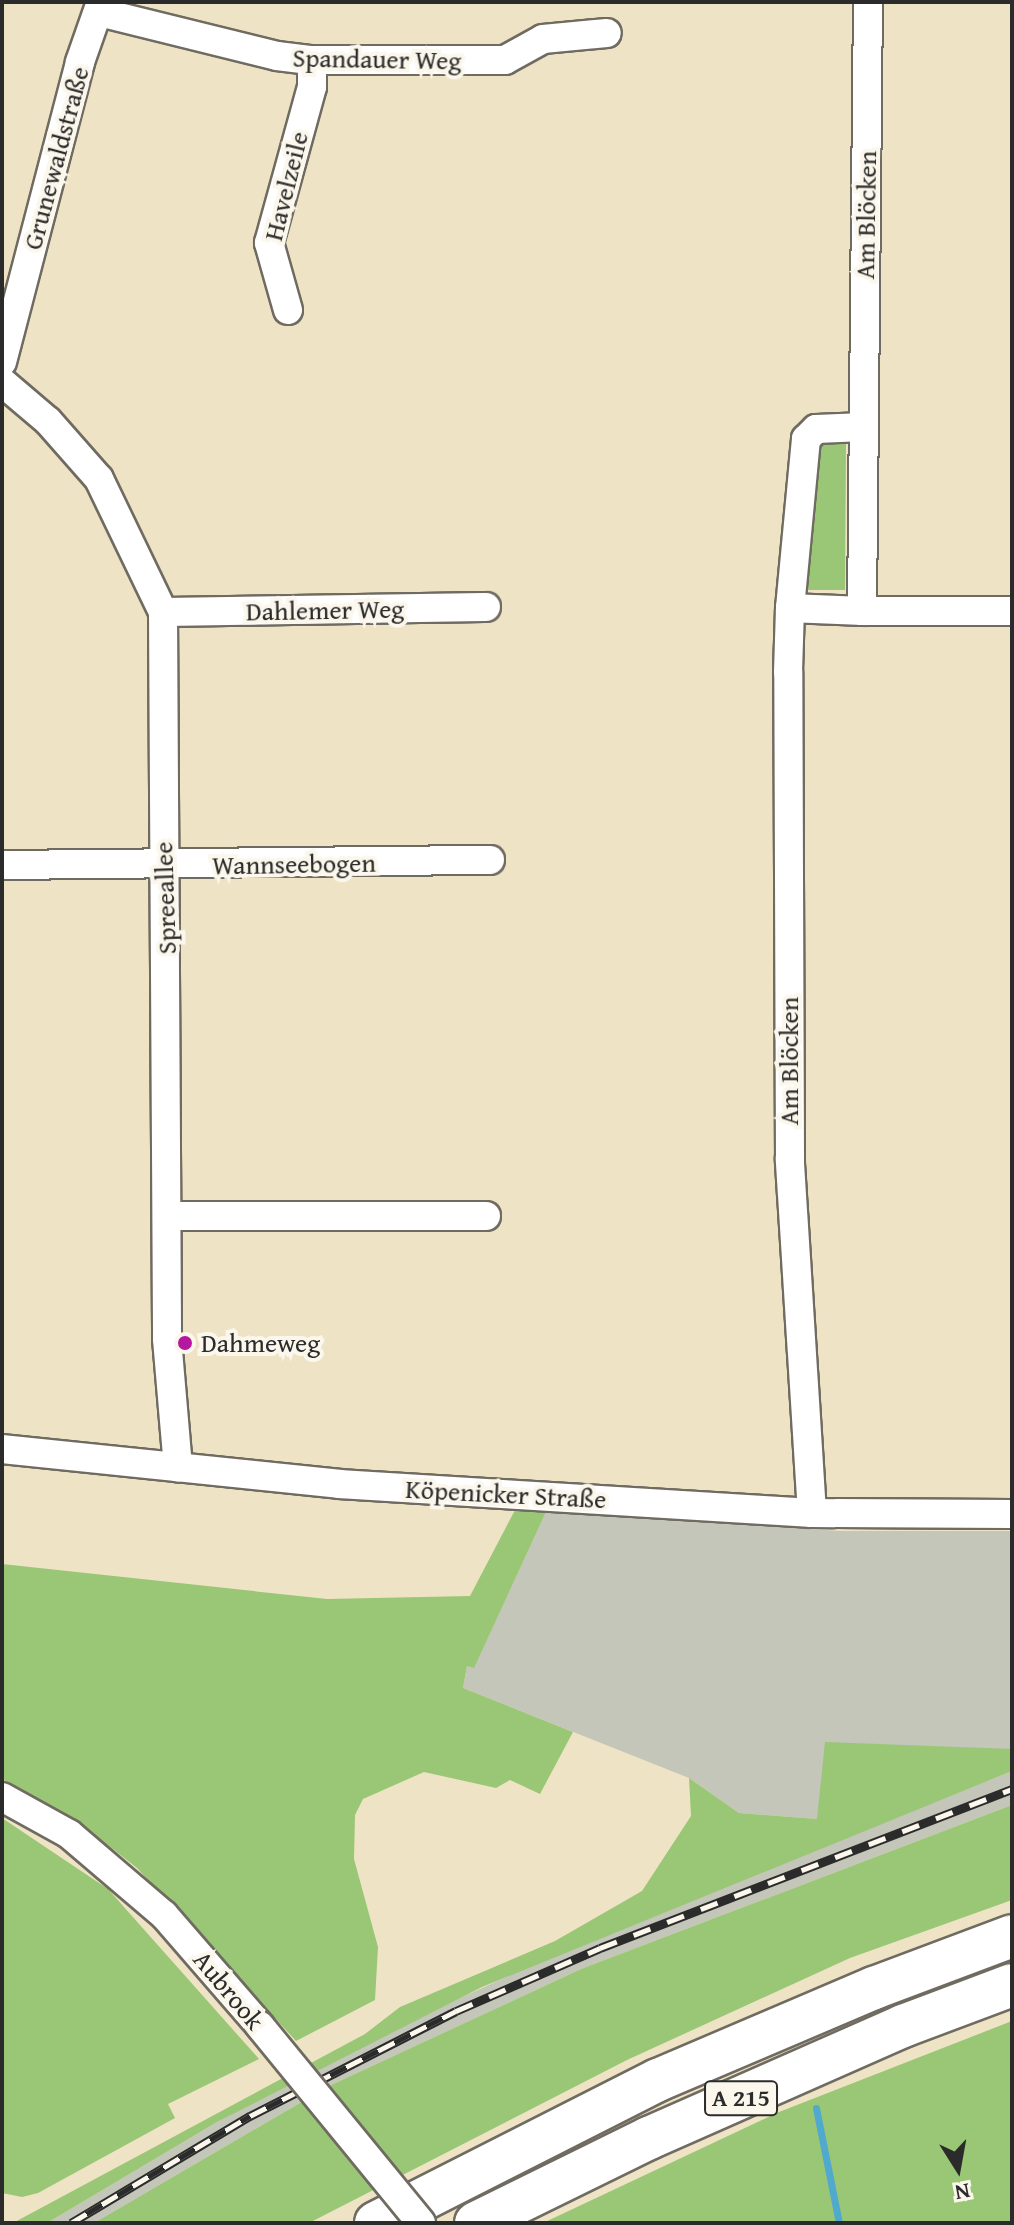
<!DOCTYPE html>
<html>
<head>
<meta charset="utf-8">
<style>
	body { margin:0 }
	#map { position:relative; width:1014px; height:2225px; overflow:hidden; background:#efe3c5; font-family:"Gentium Book Plus",serif }
	div>[style] { position:absolute }
	.industrial>* { inset:0; background:#c3c6b9 }
	.green>* { inset:0; background:#99c775 }
	.stream>* { height:7px; margin:-3.5px; padding:0 3.5px; transform-origin:3.5px; border-radius:3.5px; background:#51a9ce }
	.roads { filter:drop-shadow(2px 0 #706b61) drop-shadow(-2px 0 #706b61) drop-shadow(0 2px #706b61) drop-shadow(0 -2px #706b61) }
	.minor>* { height:28px; margin:-14px; padding:0 14px; transform-origin:14px; border-radius:14px; background:#fff }
	.highway>* { height:42px; margin:-21px; padding:0 21px; transform-origin:21px; border-radius:21px; background:#fff }
	.rail>* { height:9px; margin-top:-4.5px; transform-origin:0; background:repeating-linear-gradient(90deg,#fbf7ec 0 18px,#2b2b2b 0 36px); box-sizing:border-box; border-block:2px solid #2b2b2b }
	.bridges { filter:drop-shadow(2px 0 #706b61) drop-shadow(-2px 0 #706b61) drop-shadow(0 2px #706b61) drop-shadow(0 -2px #706b61) }
	.minor-bridge>* { height:28px; margin:-14px; padding:0 14px; transform-origin:14px; border-radius:14px; background:#fff }
	.dots>* { width:22px; height:22px; translate:-50% -50%; box-sizing:border-box; border:4px solid #fbf7ec; border-radius:50% }
	span { translate:-50% -50%; white-space:nowrap; text-align:center; line-height:1.15; -webkit-text-stroke:8px #fbf7ec; paint-order:stroke }
	.shield-label span { padding:2px 6px; background:#fbf7ec; border:2px solid; border-radius:6px; -webkit-text-stroke-width:0 }
	.shield-label { font-size:24px; color:#2b2b2b; font-weight:700 }
	.street-label { font-size:26px; color:#2b2b2b }
	.poi-label { font-size:26px; color:#2b2b2b }
	.left { translate:0 -50%; text-align:left }
	.frame { position:absolute; inset:0; border:4px solid #2b2b2b; pointer-events:none }
	.north { position:absolute; left:918px; top:2129px; width:80px; height:80px; -webkit-text-stroke:6px #fbf7ec; paint-order:stroke; rotate:169deg; font-size:22px; font-weight:700; line-height:32px; text-align:center; color:#2b2b2b }
	.north::after { content:''; display:block; margin:auto; width:28px; height:36px; background:#2b2b2b; clip-path:polygon(50% 0,100% 100%,50% 72%,0 100%) }
</style>
</head>
<body>
<div id="map">
	<div class="industrial">
		<div style="clip-path:polygon(546px 1512px,841px 1531px,1012px 1531px,1012px 1749px,817px 1819px,739px 1813px,689px 1778px,463px 1688px,467px 1666px,474px 1667px)"></div>
		<div style="clip-path:polygon(1012px 1771px,1012px 1805px,581px 1969px,329px 2086px,94px 2223px,47px 2223px,217px 2122px,410px 2021px,561px 1952px)"></div>
	</div>
	<div class="green">
		<div style="clip-path:polygon(820px 441px,846px 441px,845px 590px,799px 590px)"></div>
		<div style="clip-path:polygon(515px 1510px,546px 1512px,474px 1668px,467px 1666px,463px 1688px,573px 1732px,540px 1794px,510px 1780px,496px 1788px,424px 1772px,363px 1799px,355px 1815px,354px 1859px,378px 1947px,375px 2000px,296px 2041px,137px 1868px,81px 1824px,2px 1779px,2px 1564px,327px 1599px,470px 1596px)"></div>
		<div style="clip-path:polygon(825px 1742px,1012px 1749px,1012px 1771px,482px 1987px,217px 2122px,47px 2223px,13px 2223px,365px 2034px,400px 2007px,555px 1941px,642px 1891px,691px 1816px,689px 1778px,739px 1813px,817px 1819px)"></div>
		<div style="clip-path:polygon(1012px 1805px,1012px 1900px,850px 1958px,627px 2060px,309px 2223px,94px 2223px,329px 2086px,581px 1969px)"></div>
		<div style="clip-path:polygon(2px 1818px,108px 1889px,259px 2059px,168px 2104px,175px 2118px,38px 2193px,22px 2197px,2px 2193px)"></div>
		<div style="clip-path:polygon(1012px 2021px,1012px 2223px,543px 2223px,779px 2112px)"></div>
	</div>
	<div class="stream">
		<div style="left:816px;top:2108px;width:117px;rotate:78.7deg"></div>
	</div>
	<div class="roads">
		<div class="minor">
			<div style="left:99px;top:12px;width:183px;rotate:13.9deg"></div>
			<div style="left:277px;top:56px;width:35px;rotate:7deg"></div>
			<div style="left:312px;top:60px;width:193px"></div>
			<div style="left:505px;top:60px;width:43px;rotate:-28.9deg"></div>
			<div style="left:543px;top:39px;width:64px;rotate:-5.4deg"></div>
			<div style="left:288px;top:310px;width:70px;rotate:-105.8deg"></div>
			<div style="left:269px;top:243px;width:162px;rotate:-74.6deg"></div>
			<div style="left:312px;top:87px;width:27px;rotate:-90deg"></div>
			<div style="left:2px;top:362px;width:310px;rotate:-75.4deg"></div>
			<div style="left:80px;top:62px;width:64px;rotate:-70.7deg"></div>
			<div style="left:2px;top:382px;width:60px;rotate:40.3deg"></div>
			<div style="left:48px;top:421px;width:77px;rotate:48.7deg"></div>
			<div style="left:99px;top:479px;width:148px;rotate:64.3deg"></div>
			<div style="left:163px;top:612px;width:727px;rotate:89.68deg"></div>
			<div style="left:167px;top:1339px;width:129px;rotate:85.1deg"></div>
			<div style="left:790px;top:608px;width:170px;rotate:-84.6deg"></div>
			<div style="left:806px;top:439px;width:14px;rotate:-45deg"></div>
			<div style="left:816px;top:429px;width:48px;rotate:-2.4deg"></div>
			<div style="left:862px;top:611px;width:150px"></div>
			<div style="left:163px;top:612px;width:323px;rotate:-0.9deg"></div>
			<div style="left:2px;top:865px;width:488px;rotate:-0.6deg"></div>
			<div style="left:167px;top:1216px;width:319px"></div>
			<div style="left:2px;top:1449px;width:339px;rotate:5.9deg"></div>
			<div style="left:339px;top:1484px;width:474px;rotate:3.5deg"></div>
			<div style="left:812px;top:1513px;width:200px;rotate:0.3deg"></div>
			<div style="left:812px;top:1513px;width:354px;rotate:-93.6deg"></div>
			<div style="left:790px;top:1160px;width:488px;rotate:-90.2deg"></div>
			<div style="left:788px;top:672px;width:64px;rotate:-88.2deg"></div>
			<div style="left:790px;top:608px;width:72px;rotate:2.4deg"></div>
			<div style="left:862px;top:611px;width:609px;rotate:-89.44deg"></div>
			<div style="left:2px;top:1797px;width:77px;rotate:28.9deg"></div>
			<div style="left:69px;top:1834px;width:125px;rotate:40.5deg"></div>
			<div style="left:164px;top:1915px;width:147px;rotate:49.1deg"></div>
		</div>
		<div class="highway">
			<div style="left:376px;top:2223px;width:316px;rotate:-26.9deg"></div>
			<div style="left:658px;top:2080px;width:235px;rotate:-23.1deg"></div>
			<div style="left:874px;top:1988px;width:147px;rotate:-20.6deg"></div>
			<div style="left:476px;top:2223px;width:193px;rotate:-26.2deg"></div>
			<div style="left:649px;top:2138px;width:278px;rotate:-23.8deg"></div>
			<div style="left:903px;top:2026px;width:116px;rotate:-20.6deg"></div>
		</div>
	</div>
	<div class="rail">
		<div style="left:71px;top:2223px;width:209px;rotate:-30.9deg"></div>
		<div style="left:250px;top:2116px;width:231px;rotate:-27deg"></div>
		<div style="left:456px;top:2011px;width:157px;rotate:-23.6deg"></div>
		<div style="left:600px;top:1948px;width:442px;rotate:-21.1deg"></div>
	</div>
	<div class="bridges">
		<div class="minor-bridge">
			<div style="left:260px;top:2026px;width:254px;rotate:50.7deg"></div>
		</div>
	</div>
	<div class="dots">
		<div style="left:185px;top:1343px;background:#b5179e"></div>
	</div>
	<div class="shield-label">
		<span style="left:741px;top:2098px">A 215</span>
	</div>
	<div class="street-label">
		<span style="left:377px;top:59px;rotate:1deg">Spandauer Weg</span>
		<span style="left:56px;top:158px;rotate:-75deg">Grunewaldstraße</span>
		<span style="left:286px;top:186px;rotate:-76deg">Havelzeile</span>
		<span style="left:866px;top:215px;rotate:-89deg">Am Blöcken</span>
		<span style="left:325px;top:610px;rotate:-1deg">Dahlemer Weg</span>
		<span style="left:294px;top:864px;rotate:-1deg">Wannseebogen</span>
		<span style="left:165px;top:898px;rotate:-92deg">Spreeallee</span>
		<span style="left:789px;top:1061px;rotate:-90deg">Am Blöcken</span>
		<span style="left:506px;top:1494px;rotate:3deg">Köpenicker Straße</span>
		<span style="left:229px;top:1990px;rotate:50deg">Aubrook</span>
	</div>
	<div class="poi-label">
		<span class="left" style="left:201px;top:1343px">Dahmeweg</span>
	</div>
	<div class="frame"></div>
	<div class="north">N</div>
</div>
</body>
</html>
